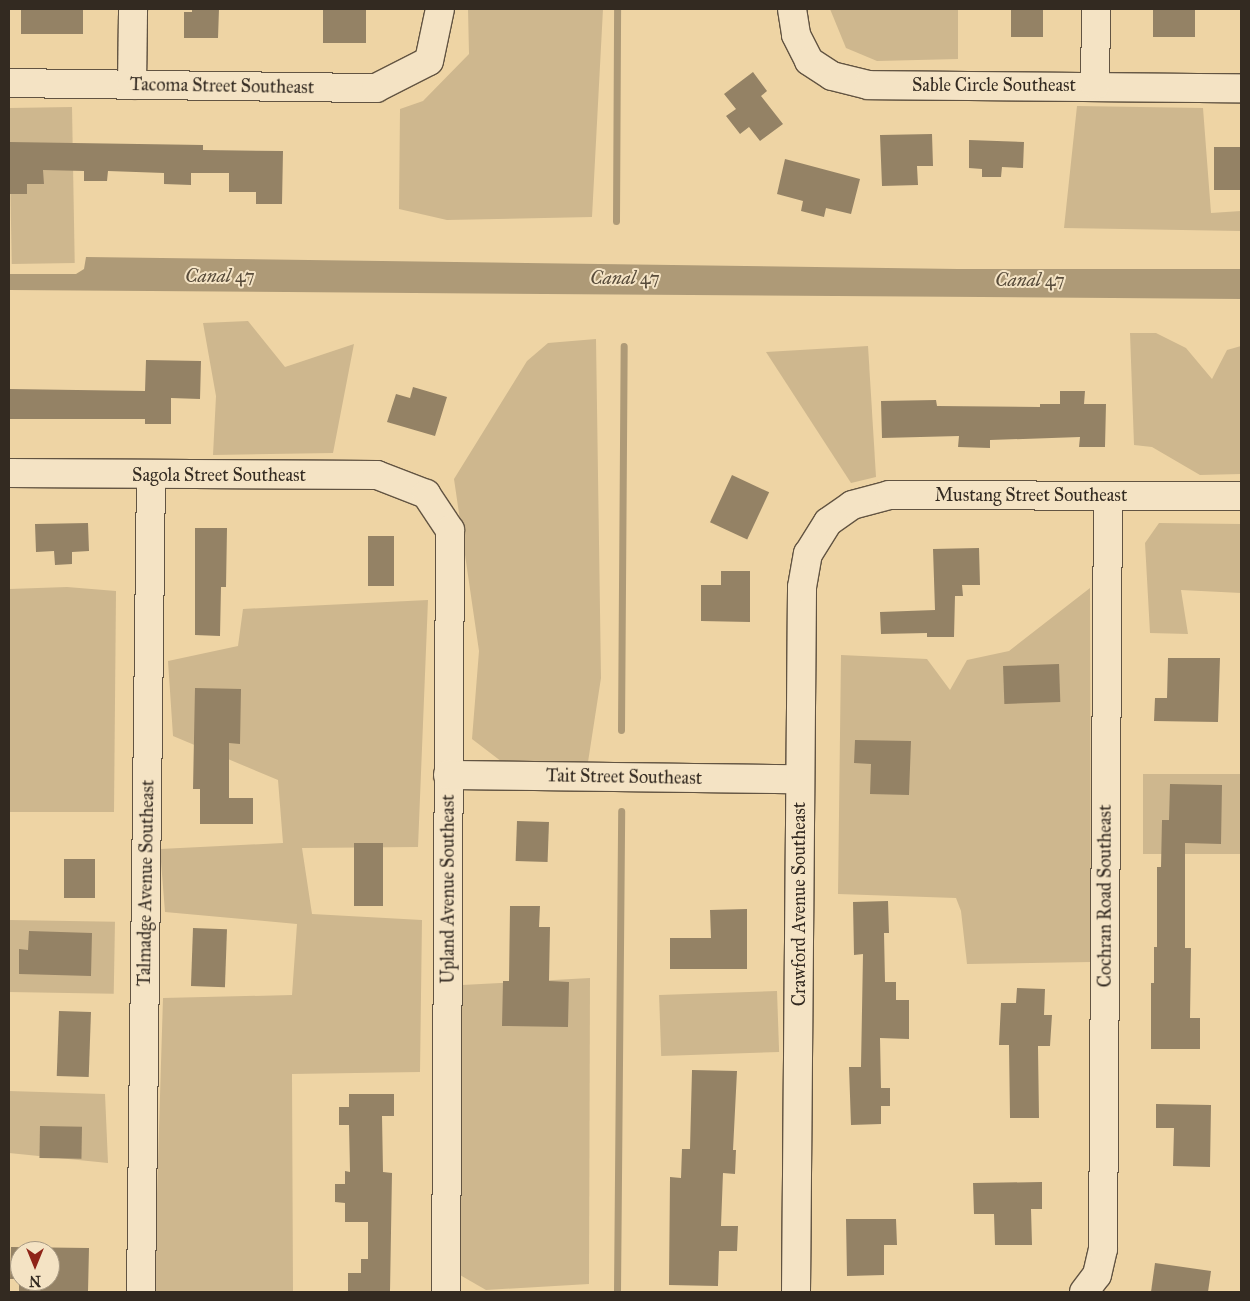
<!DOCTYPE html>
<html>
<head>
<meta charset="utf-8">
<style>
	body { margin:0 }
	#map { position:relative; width:1250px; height:1301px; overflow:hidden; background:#eed4a4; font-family:"IM FELL Great Primer",serif }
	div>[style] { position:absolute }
	.green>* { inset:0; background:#ceb78e; transform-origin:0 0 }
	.water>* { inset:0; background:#ae9a77 }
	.stream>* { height:7px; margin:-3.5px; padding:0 3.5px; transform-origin:3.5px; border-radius:3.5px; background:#ae9a77 }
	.building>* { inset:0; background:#948265; transform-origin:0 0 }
	.roads { filter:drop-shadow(1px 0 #625442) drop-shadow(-1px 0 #625442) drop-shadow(0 1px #625442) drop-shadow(0 -1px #625442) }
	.minor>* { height:28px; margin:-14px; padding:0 14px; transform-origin:14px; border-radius:14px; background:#f4e3c4 }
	span { translate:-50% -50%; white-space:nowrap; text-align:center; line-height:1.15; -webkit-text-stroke:4px #f4e3c4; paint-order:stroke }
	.street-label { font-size:18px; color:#332a21 }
	.water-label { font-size:19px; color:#584c3b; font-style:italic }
	.frame { position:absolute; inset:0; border:10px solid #332a21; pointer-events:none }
	.north { position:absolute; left:10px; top:1241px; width:50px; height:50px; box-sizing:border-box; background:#f4e3c4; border:1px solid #a79983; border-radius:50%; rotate:180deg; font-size:14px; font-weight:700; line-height:20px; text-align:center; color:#332a21 }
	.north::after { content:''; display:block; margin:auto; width:18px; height:22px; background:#8f2418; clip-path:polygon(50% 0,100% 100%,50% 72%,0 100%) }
</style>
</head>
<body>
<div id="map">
	<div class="green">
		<div style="clip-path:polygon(468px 9px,603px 9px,592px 217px,447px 220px,399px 209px,400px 109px,423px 101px,469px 54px)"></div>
		<div style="clip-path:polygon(830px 9px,958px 9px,958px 59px,877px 61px,846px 48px)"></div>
		<div style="clip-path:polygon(1077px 106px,1203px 108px,1211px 213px,1241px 211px,1241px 231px,1064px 228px)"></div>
		<div style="left:72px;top:107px;width:156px;height:63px;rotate:89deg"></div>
		<div style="clip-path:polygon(248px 321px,285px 367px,354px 344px,333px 453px,213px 455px,216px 396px,203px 323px)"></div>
		<div style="clip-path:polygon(1130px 333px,1156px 333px,1186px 348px,1212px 379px,1227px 350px,1241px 346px,1241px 474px,1200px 475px,1152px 447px,1134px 445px)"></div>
		<div style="clip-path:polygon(596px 339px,601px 678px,588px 762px,506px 765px,472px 739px,479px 651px,454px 479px,527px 361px,548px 343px)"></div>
		<div style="clip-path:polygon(868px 346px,876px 477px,851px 483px,766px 352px)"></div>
		<div style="clip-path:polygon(1159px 523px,1241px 524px,1241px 593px,1181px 590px,1188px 634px,1150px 633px,1145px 543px)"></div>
		<div style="clip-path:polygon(67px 587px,116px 591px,114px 812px,9px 812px,9px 589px)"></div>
		<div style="clip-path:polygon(1090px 588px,1091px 962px,967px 964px,961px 911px,956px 898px,838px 894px,841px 655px,927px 659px,950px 690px,967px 660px,1009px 651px)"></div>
		<div style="clip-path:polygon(428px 600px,418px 847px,302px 848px,312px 914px,422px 920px,420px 1072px,292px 1074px,293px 1292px,154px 1292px,163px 998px,292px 995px,297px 924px,165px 912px,160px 849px,283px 843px,278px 780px,173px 736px,168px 661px,238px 646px,243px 609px)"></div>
		<div style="left:1241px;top:774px;width:80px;height:98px;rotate:90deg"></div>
		<div style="left:9px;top:920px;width:106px;height:72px;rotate:1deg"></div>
		<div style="clip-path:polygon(590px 978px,589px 1284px,486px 1290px,460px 1275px,462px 985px)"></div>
		<div style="left:777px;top:991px;width:61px;height:118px;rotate:88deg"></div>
		<div style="clip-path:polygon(9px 1091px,105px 1094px,108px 1163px,9px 1153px)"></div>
	</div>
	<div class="water">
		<div style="clip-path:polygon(86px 257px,958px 269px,1241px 269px,1241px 299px,9px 290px,9px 274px,76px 274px,84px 269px)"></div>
	</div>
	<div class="stream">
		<div style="left:616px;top:221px;width:212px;rotate:-89.7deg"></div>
		<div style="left:621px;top:730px;width:384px;rotate:-89.6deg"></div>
		<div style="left:617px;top:1292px;width:481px;rotate:-89.5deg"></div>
	</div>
	<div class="building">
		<div style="left:21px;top:9px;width:62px;height:25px"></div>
		<div style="clip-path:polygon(192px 9px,219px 9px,218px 38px,184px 38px,184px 12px,192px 12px)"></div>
		<div style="left:323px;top:9px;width:43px;height:34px"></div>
		<div style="left:1011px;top:9px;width:32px;height:28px"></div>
		<div style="left:1153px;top:9px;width:42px;height:28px"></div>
		<div style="clip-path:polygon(753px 72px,767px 91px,761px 96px,783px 124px,760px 141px,749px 127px,740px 134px,726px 116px,736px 109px,724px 94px)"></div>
		<div style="clip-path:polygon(932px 134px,933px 166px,917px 166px,918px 185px,882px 186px,880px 135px)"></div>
		<div style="clip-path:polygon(969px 140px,1024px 142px,1023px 168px,1002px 167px,1001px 177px,982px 177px,982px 169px,969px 168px)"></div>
		<div style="clip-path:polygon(9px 142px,203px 145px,203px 150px,283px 151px,282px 204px,256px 204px,256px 192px,229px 192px,229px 173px,191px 173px,191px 185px,164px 184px,164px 173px,108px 171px,107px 181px,84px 181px,84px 171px,43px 170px,44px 184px,27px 184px,27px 194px,9px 194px)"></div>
		<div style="left:1214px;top:147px;width:27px;height:43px"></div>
		<div style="clip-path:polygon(785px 159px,860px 179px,851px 214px,826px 208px,824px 217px,801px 211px,803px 201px,777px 194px)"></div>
		<div style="clip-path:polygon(146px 360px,201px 361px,200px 399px,171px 398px,171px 424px,145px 424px,145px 419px,9px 419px,9px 389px,145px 391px)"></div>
		<div style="clip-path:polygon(413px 387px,447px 397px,435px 436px,387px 422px,396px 394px,410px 398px)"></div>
		<div style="clip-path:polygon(1060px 391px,1085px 391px,1084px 404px,1106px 404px,1105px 447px,1079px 447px,1080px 437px,990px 440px,990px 448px,958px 447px,959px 436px,882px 438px,881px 401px,936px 400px,937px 406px,1040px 407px,1040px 404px,1060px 404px)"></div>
		<div style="left:732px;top:475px;width:41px;height:52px;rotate:25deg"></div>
		<div style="clip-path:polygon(88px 523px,89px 551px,72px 552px,72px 564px,55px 565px,54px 551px,36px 552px,35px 524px)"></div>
		<div style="clip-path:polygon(195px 528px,227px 528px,226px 587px,221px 587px,220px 636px,195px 635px)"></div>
		<div style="left:368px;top:536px;width:26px;height:50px"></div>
		<div style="clip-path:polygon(979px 548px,980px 585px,962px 585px,963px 596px,955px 596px,954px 637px,927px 637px,927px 633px,881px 634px,880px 612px,935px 610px,933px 549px)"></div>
		<div style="clip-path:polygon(721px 571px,750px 571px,750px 622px,701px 621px,701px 585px,721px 585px)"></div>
		<div style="clip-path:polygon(1168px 658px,1220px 658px,1218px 722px,1154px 721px,1155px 698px,1167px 698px)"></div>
		<div style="left:1059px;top:664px;width:38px;height:56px;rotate:88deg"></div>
		<div style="clip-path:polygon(195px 688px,241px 689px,240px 744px,229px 743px,229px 798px,253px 798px,253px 824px,200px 824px,200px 789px,193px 789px)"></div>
		<div style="clip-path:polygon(855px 740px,911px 741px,909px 795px,870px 794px,871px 764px,854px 763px)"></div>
		<div style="clip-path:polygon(1170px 784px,1222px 785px,1221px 844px,1185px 843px,1185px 948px,1191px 948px,1190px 1018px,1200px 1018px,1200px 1049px,1151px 1049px,1151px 983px,1154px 983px,1154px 947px,1157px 947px,1157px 867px,1161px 867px,1162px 820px,1169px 820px)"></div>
		<div style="left:517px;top:821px;width:32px;height:40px;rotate:2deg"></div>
		<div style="left:354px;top:843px;width:29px;height:63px"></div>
		<div style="left:64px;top:859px;width:31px;height:39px"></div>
		<div style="clip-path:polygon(888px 901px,889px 933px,884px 933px,885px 982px,896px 982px,896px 1000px,909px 1000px,909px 1039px,880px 1038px,881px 1088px,890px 1088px,890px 1106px,881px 1106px,881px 1124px,851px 1125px,849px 1067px,861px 1067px,863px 954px,854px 955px,853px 902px)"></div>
		<div style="clip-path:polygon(510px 906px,540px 906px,539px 927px,550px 927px,549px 981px,569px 982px,568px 1027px,502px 1026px,503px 981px,509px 981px)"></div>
		<div style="clip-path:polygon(747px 909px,747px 969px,670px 969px,670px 938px,711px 938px,710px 910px)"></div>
		<div style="left:193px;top:928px;width:34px;height:58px;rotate:2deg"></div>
		<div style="clip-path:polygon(29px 931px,92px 933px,91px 976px,19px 974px,19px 949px,28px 950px)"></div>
		<div style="clip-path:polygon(1017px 988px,1045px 989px,1044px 1015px,1052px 1015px,1050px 1046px,1038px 1046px,1039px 1118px,1010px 1118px,1009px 1045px,999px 1045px,1001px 1003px,1016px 1003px)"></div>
		<div style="left:59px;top:1011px;width:32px;height:65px;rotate:2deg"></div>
		<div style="clip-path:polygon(692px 1070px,737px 1071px,733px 1150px,736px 1150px,735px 1174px,723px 1173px,721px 1226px,738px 1226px,737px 1251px,719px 1251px,718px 1286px,669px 1285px,670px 1177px,681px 1178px,682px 1149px,690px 1149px)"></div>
		<div style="clip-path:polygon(349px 1094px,394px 1094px,394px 1116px,382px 1116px,383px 1172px,392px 1173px,390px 1292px,348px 1292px,348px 1273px,361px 1273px,361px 1259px,368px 1259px,368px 1222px,345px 1222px,345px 1203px,335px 1202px,335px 1184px,345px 1184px,345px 1171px,350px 1172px,349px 1125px,339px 1125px,339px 1107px,349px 1107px)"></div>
		<div style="clip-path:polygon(1156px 1104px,1211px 1105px,1210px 1167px,1173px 1166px,1174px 1128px,1156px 1128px)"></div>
		<div style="left:40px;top:1126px;width:42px;height:32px;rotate:1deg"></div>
		<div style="clip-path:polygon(1042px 1182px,1042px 1209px,1031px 1209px,1032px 1245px,995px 1245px,994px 1214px,974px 1214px,973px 1183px)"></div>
		<div style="clip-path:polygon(846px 1219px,896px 1219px,897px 1245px,884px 1245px,884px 1275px,847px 1276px)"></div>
		<div style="clip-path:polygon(evenodd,11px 1247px,89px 1248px,88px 1292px,19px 1292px,19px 1279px,10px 1279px,11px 1247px,20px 1251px,50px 1251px,50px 1281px,20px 1281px,20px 1251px)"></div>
		<div style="clip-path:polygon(1155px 1263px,1211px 1271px,1208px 1292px,1151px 1292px)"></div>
	</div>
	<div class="roads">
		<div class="minor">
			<div style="left:792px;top:9px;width:26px;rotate:81deg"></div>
			<div style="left:796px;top:35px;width:29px;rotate:63deg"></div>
			<div style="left:809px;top:61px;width:27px;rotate:33deg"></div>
			<div style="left:832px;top:76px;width:37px;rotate:14deg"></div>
			<div style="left:868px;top:85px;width:373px;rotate:0.5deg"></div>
			<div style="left:9px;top:83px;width:367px;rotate:0.8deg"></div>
			<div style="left:376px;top:88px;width:59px;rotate:-27deg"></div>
			<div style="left:429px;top:61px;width:53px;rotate:-78.1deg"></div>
			<div style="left:132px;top:85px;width:76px;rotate:-89.2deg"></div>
			<div style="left:1095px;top:85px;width:76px;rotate:-89.2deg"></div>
			<div style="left:9px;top:473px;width:368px;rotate:0.3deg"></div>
			<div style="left:377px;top:475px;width:53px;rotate:21.2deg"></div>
			<div style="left:426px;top:494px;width:43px;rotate:56.3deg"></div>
			<div style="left:450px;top:530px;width:762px;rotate:90.3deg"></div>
			<div style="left:448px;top:775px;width:352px;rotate:0.7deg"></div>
			<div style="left:141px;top:1292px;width:817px;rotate:-89.3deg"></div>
			<div style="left:796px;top:1292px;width:705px;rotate:-89.51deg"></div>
			<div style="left:802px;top:587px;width:34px;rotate:-80deg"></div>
			<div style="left:808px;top:554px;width:38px;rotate:-58deg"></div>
			<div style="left:828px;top:522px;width:29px;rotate:-35deg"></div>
			<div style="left:852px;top:505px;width:38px;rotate:-15deg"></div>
			<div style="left:889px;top:495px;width:352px;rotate:0.2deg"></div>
			<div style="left:1084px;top:1292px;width:21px;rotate:-53deg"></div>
			<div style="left:1097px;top:1275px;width:27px;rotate:-77deg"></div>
			<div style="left:1103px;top:1249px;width:753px;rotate:-89.62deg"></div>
		</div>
	</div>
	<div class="street-label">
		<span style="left:994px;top:85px">Sable Circle Southeast</span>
		<span style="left:222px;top:86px;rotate:1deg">Tacoma Street Southeast</span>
		<span style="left:219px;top:475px">Sagola Street Southeast</span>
		<span style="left:1031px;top:495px">Mustang Street Southeast</span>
		<span style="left:624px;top:777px;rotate:1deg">Tait Street Southeast</span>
		<span style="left:146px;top:883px;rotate:-89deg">Talmadge Avenue Southeast</span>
		<span style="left:448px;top:889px;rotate:-90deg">Upland Avenue Southeast</span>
		<span style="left:1105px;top:896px;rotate:-90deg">Cochran Road Southeast</span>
		<span style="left:799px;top:904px;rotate:-90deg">Crawford Avenue Southeast</span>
	</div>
	<div class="water-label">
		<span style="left:220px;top:276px">Canal 47</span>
		<span style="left:625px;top:278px">Canal 47</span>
		<span style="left:1030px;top:280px">Canal 47</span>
	</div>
	<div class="frame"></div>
	<div class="north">N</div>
</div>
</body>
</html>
